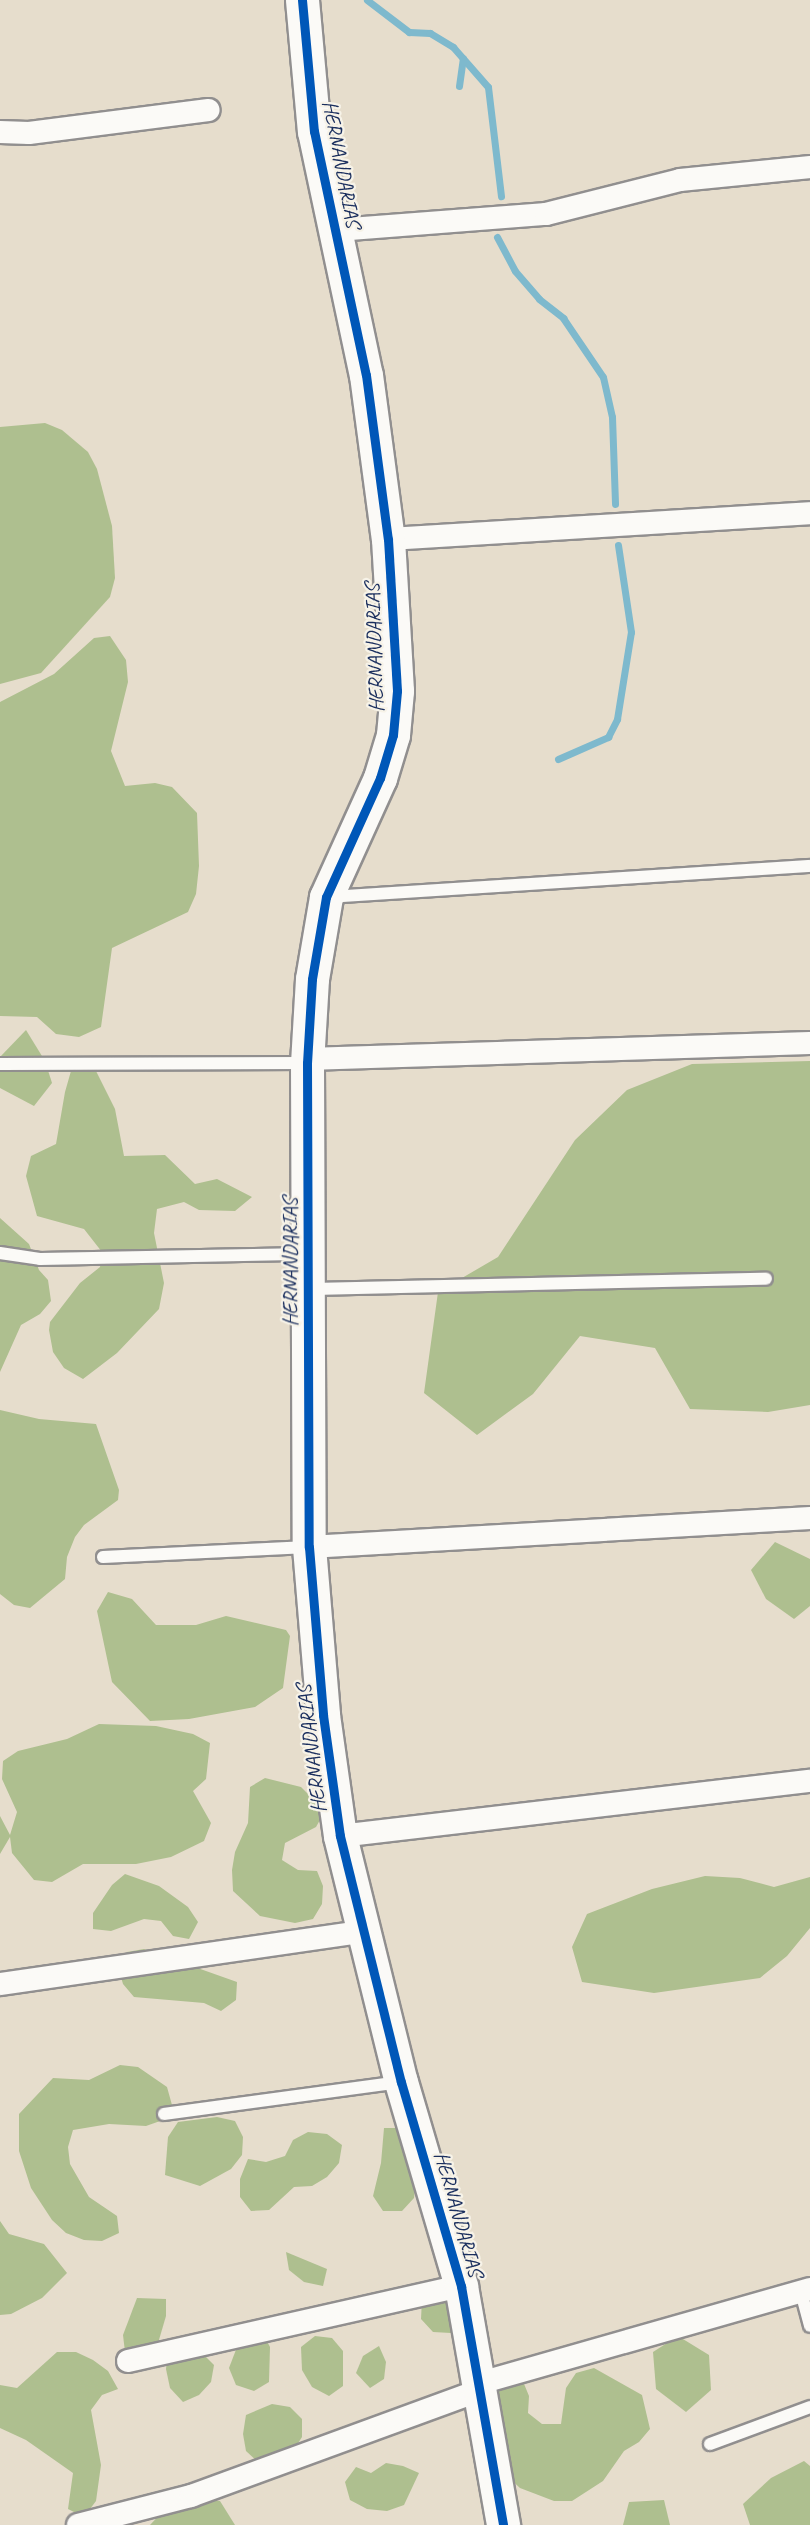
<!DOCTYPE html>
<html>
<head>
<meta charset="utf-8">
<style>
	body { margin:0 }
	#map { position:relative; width:810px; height:2525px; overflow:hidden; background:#e6ddcc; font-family:Caveat,sans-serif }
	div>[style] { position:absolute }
	.forest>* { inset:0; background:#aebf8f }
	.stream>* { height:7px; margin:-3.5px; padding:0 3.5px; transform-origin:3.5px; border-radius:3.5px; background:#7eb9cd }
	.roads { filter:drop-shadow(2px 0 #918f8f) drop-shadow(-2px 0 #918f8f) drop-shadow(0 2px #918f8f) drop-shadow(0 -2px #918f8f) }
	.lane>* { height:12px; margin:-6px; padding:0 6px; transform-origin:6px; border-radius:6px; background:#fbfaf7 }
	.street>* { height:22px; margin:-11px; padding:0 11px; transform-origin:11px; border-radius:11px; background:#fbfaf7 }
	.secondary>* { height:33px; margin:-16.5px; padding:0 16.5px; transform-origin:16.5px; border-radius:16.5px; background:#fbfaf7 }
	.cycleway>* { height:9px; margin:-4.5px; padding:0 4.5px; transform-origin:4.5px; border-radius:4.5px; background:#0057b8 }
	span { translate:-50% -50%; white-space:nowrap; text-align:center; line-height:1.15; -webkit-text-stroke:4.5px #f7f3e8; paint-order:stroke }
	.street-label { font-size:21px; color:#1b2f5e }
</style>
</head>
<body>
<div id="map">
	<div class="forest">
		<div style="clip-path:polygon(45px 423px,62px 430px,88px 452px,97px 469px,112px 526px,115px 578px,110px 597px,41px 673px,0 684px,0 427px)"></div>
		<div style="clip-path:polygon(110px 636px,126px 660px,128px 682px,111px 751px,125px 786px,155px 783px,172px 787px,197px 813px,199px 866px,196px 894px,188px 912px,112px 948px,101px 1027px,79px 1037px,56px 1034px,37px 1017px,0 1016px,0 702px,54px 674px,94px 638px)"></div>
		<div style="clip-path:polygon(26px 1030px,45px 1061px,52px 1083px,34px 1106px,0 1088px,0 1057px)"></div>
		<div style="clip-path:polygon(810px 1061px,810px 1405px,768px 1412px,690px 1409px,655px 1348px,580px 1336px,533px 1394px,477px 1435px,424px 1393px,438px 1292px,498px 1257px,575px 1140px,627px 1090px,692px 1064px)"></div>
		<div style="clip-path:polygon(78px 1065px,96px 1071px,115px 1109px,124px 1156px,165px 1155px,195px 1184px,217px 1179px,252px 1197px,235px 1211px,199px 1210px,184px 1202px,157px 1209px,154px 1233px,164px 1283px,159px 1309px,117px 1353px,83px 1379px,64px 1368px,53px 1352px,49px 1330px,50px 1322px,80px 1283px,100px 1267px,102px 1252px,84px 1229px,37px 1216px,26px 1176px,31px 1156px,56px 1144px,65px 1092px,71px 1071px)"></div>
		<div style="clip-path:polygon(0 1218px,29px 1244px,39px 1270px,48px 1280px,51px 1301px,40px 1314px,21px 1325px,0 1372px)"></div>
		<div style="clip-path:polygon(0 1410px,39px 1419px,96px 1424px,119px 1490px,118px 1500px,84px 1525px,75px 1537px,67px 1557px,65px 1579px,30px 1608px,14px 1605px,0 1594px)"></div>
		<div style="clip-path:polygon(775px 1542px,810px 1559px,810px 1606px,794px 1619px,766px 1599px,751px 1570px)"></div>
		<div style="clip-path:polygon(108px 1592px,132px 1599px,156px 1625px,196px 1625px,226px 1616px,286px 1630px,290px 1636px,283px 1688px,255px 1707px,189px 1719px,150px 1721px,112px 1682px,97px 1611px)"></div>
		<div style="clip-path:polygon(99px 1724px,156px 1726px,193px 1734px,210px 1743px,206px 1779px,193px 1791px,211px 1823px,204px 1841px,171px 1857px,136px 1864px,83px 1864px,52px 1882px,34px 1880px,12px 1853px,10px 1837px,0 1854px,0 1816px,10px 1835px,17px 1812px,2px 1779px,3px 1761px,18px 1751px,67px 1739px)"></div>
		<div style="clip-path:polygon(265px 1778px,301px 1787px,325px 1811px,316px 1827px,285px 1843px,282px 1860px,298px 1870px,317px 1871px,323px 1886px,322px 1904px,313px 1919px,295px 1923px,260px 1916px,233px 1891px,232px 1870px,235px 1852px,248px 1823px,250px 1787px)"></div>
		<div style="clip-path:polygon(125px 1874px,159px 1886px,188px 1907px,198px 1922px,189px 1939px,173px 1936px,161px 1921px,144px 1919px,111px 1931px,93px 1929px,93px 1913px,112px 1885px)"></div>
		<div style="clip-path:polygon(705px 1876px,740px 1878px,774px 1887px,810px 1877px,810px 1928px,787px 1956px,760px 1978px,654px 1993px,582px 1982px,572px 1947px,587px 1914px,652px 1889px)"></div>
		<div style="clip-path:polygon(144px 1949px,237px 1982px,236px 2000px,221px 2011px,204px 2003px,134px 1997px,123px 1984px,118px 1967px,127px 1952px)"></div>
		<div style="clip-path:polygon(120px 2065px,138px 2067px,167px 2087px,172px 2105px,163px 2120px,146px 2126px,109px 2124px,73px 2130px,68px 2147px,70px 2164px,89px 2197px,117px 2216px,119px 2233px,102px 2241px,84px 2240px,66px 2233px,52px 2220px,31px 2188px,19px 2151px,19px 2114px,53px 2078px,89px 2080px)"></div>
		<div style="clip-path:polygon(217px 2117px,235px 2121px,243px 2137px,242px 2155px,231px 2169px,200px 2186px,165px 2175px,168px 2137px,178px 2122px)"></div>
		<div style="clip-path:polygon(384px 2128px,401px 2128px,416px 2180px,414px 2198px,402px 2211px,383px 2211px,373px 2196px,381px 2163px)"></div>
		<div style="clip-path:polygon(308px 2132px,327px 2134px,342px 2145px,339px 2163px,327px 2177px,312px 2186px,294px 2187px,269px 2210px,251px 2211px,240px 2197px,240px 2179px,248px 2159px,266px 2162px,285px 2156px,293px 2140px)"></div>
		<div style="clip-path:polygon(0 2221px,9px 2234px,44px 2244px,67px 2273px,42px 2298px,11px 2314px,0 2315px)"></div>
		<div style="clip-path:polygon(286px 2252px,327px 2269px,323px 2286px,304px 2282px,289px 2270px)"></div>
		<div style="clip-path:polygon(431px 2279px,448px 2286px,460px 2318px,451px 2333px,433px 2332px,421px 2319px,422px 2299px,414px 2286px)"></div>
		<div style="clip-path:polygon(137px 2298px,166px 2299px,166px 2316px,156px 2350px,125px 2352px,123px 2335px)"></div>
		<div style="clip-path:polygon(259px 2326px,270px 2347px,269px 2382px,254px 2391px,236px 2385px,229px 2368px,242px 2334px)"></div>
		<div style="clip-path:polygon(315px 2336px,332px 2338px,343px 2351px,343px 2386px,329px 2396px,312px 2387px,302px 2370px,301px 2347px)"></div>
		<div style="clip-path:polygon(678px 2336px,709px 2355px,711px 2390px,686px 2412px,656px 2389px,653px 2352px)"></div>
		<div style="clip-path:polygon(379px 2346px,386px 2362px,384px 2379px,370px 2388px,356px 2373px,363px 2356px)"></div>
		<div style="clip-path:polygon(168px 2350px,200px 2351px,214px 2365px,211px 2382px,199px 2395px,183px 2402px,170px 2388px,166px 2369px)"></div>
		<div style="clip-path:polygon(57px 2352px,76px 2352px,93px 2360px,108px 2371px,118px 2389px,102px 2395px,91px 2410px,101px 2465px,96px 2501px,84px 2517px,68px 2509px,73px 2473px,26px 2440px,0 2428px,0 2385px,17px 2388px)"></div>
		<div style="clip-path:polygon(594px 2368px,642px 2395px,650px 2429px,639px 2442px,624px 2451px,603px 2481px,572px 2501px,554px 2501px,520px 2488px,506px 2475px,491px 2374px,522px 2379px,529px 2396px,528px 2413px,542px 2424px,561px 2424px,566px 2388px,576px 2373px)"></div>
		<div style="clip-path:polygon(272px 2404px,290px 2407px,302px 2419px,302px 2437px,293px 2451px,259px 2463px,246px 2451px,243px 2434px,246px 2415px)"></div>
		<div style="clip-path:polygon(804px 2461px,810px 2466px,810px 2525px,750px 2525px,743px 2504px,771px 2478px)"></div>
		<div style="clip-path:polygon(386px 2463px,403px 2466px,419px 2473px,404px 2505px,387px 2511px,367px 2509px,350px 2500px,345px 2482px,356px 2467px,371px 2473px)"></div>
		<div style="clip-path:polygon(202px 2499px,220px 2501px,235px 2525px,150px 2525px,166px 2508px)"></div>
		<div style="clip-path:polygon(664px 2500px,670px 2525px,623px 2525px,629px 2502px)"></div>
	</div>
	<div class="stream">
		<div style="left:367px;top:0;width:53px;rotate:37.3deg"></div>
		<div style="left:409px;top:32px;width:21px;rotate:3deg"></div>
		<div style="left:430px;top:33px;width:27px;rotate:31deg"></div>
		<div style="left:453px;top:47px;width:53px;rotate:48.8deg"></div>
		<div style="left:488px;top:87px;width:110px;rotate:83.2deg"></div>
		<div style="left:459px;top:86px;width:28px;rotate:-82deg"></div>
		<div style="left:497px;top:237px;width:38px;rotate:62deg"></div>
		<div style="left:515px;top:271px;width:37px;rotate:49deg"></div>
		<div style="left:539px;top:299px;width:31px;rotate:38deg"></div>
		<div style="left:563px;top:318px;width:71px;rotate:55.9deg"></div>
		<div style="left:603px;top:377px;width:41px;rotate:77.3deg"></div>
		<div style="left:612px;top:417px;width:87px;rotate:88deg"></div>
		<div style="left:558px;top:759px;width:55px;rotate:-23.7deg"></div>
		<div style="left:608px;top:737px;width:20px;rotate:-63deg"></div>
		<div style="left:617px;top:719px;width:88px;rotate:-80.9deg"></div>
		<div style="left:631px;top:632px;width:88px;rotate:-98.5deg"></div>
	</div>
	<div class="roads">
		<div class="lane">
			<div style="left:329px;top:897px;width:482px;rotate:-3.7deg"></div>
			<div style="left:0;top:1064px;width:305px;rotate:-0.2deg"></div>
			<div style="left:0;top:1253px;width:40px;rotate:8.5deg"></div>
			<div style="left:40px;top:1259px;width:267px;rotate:-1.1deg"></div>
			<div style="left:308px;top:1289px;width:458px;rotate:-1.3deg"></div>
			<div style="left:103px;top:1557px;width:205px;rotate:-2.8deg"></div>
			<div style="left:164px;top:2114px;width:238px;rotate:-7.7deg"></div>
			<div style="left:801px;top:2292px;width:35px;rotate:75deg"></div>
			<div style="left:710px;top:2444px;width:107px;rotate:-20.3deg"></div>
		</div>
		<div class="street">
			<div style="left:0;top:132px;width:29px;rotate:2deg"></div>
			<div style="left:29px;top:133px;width:181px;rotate:-7.3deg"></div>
			<div style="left:337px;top:230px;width:210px;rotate:-4.4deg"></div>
			<div style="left:546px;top:214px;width:138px;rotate:-14.2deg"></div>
			<div style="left:680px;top:180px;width:131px;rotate:-5.7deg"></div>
			<div style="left:388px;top:539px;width:423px;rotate:-3.5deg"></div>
			<div style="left:307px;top:1059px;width:503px;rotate:-1.82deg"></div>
			<div style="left:309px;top:1547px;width:502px;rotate:-3.31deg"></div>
			<div style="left:340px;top:1836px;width:473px;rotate:-6.7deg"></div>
			<div style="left:0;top:1984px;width:366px;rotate:-8.2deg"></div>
			<div style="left:128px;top:2361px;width:341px;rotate:-12.7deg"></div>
			<div style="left:480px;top:2383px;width:343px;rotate:-15.9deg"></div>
			<div style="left:78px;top:2525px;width:117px;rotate:-14.4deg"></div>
			<div style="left:191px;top:2496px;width:309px;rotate:-20.1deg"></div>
		</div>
		<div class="secondary">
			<div style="left:302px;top:0;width:132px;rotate:84.8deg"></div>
			<div style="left:314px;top:131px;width:249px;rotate:78deg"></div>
			<div style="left:366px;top:375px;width:165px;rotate:82.4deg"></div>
			<div style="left:388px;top:539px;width:152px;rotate:86.6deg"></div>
			<div style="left:397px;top:691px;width:44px;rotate:95.2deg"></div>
			<div style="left:393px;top:735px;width:45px;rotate:106.8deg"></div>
			<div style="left:380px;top:778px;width:131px;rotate:114.4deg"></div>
			<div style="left:326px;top:897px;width:83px;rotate:99.7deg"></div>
			<div style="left:312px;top:979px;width:84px;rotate:93.4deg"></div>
			<div style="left:307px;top:1063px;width:484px;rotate:89.8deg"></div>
			<div style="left:309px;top:1547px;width:169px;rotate:85.2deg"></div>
			<div style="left:323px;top:1715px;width:122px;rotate:82deg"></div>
			<div style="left:340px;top:1836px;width:253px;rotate:76.1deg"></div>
			<div style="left:401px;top:2082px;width:213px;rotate:73.6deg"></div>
			<div style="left:461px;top:2286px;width:243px;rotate:80deg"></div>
		</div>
	</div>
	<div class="cycleway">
		<div style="left:302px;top:0;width:132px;rotate:84.8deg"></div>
		<div style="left:314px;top:131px;width:249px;rotate:78deg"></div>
		<div style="left:366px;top:375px;width:165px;rotate:82.4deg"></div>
		<div style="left:388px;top:539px;width:152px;rotate:86.6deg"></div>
		<div style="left:397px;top:691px;width:44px;rotate:95.2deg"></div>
		<div style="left:393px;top:735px;width:45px;rotate:106.8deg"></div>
		<div style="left:380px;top:778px;width:131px;rotate:114.4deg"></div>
		<div style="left:326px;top:897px;width:83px;rotate:99.7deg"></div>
		<div style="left:312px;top:979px;width:84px;rotate:93.4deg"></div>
		<div style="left:307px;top:1063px;width:484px;rotate:89.8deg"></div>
		<div style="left:309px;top:1547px;width:169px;rotate:85.2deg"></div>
		<div style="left:323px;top:1715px;width:122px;rotate:82deg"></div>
		<div style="left:340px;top:1836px;width:253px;rotate:76.1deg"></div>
		<div style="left:401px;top:2082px;width:213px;rotate:73.6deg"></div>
		<div style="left:461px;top:2286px;width:243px;rotate:80deg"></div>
	</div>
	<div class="street-label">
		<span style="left:342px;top:164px;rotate:79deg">HERNANDARIAS</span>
		<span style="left:374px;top:648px;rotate:-92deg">HERNANDARIAS</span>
		<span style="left:290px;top:1262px;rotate:-90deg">HERNANDARIAS</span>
		<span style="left:311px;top:1749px;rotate:-97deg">HERNANDARIAS</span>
		<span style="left:459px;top:2214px;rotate:74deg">HERNANDARIAS</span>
	</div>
</div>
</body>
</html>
